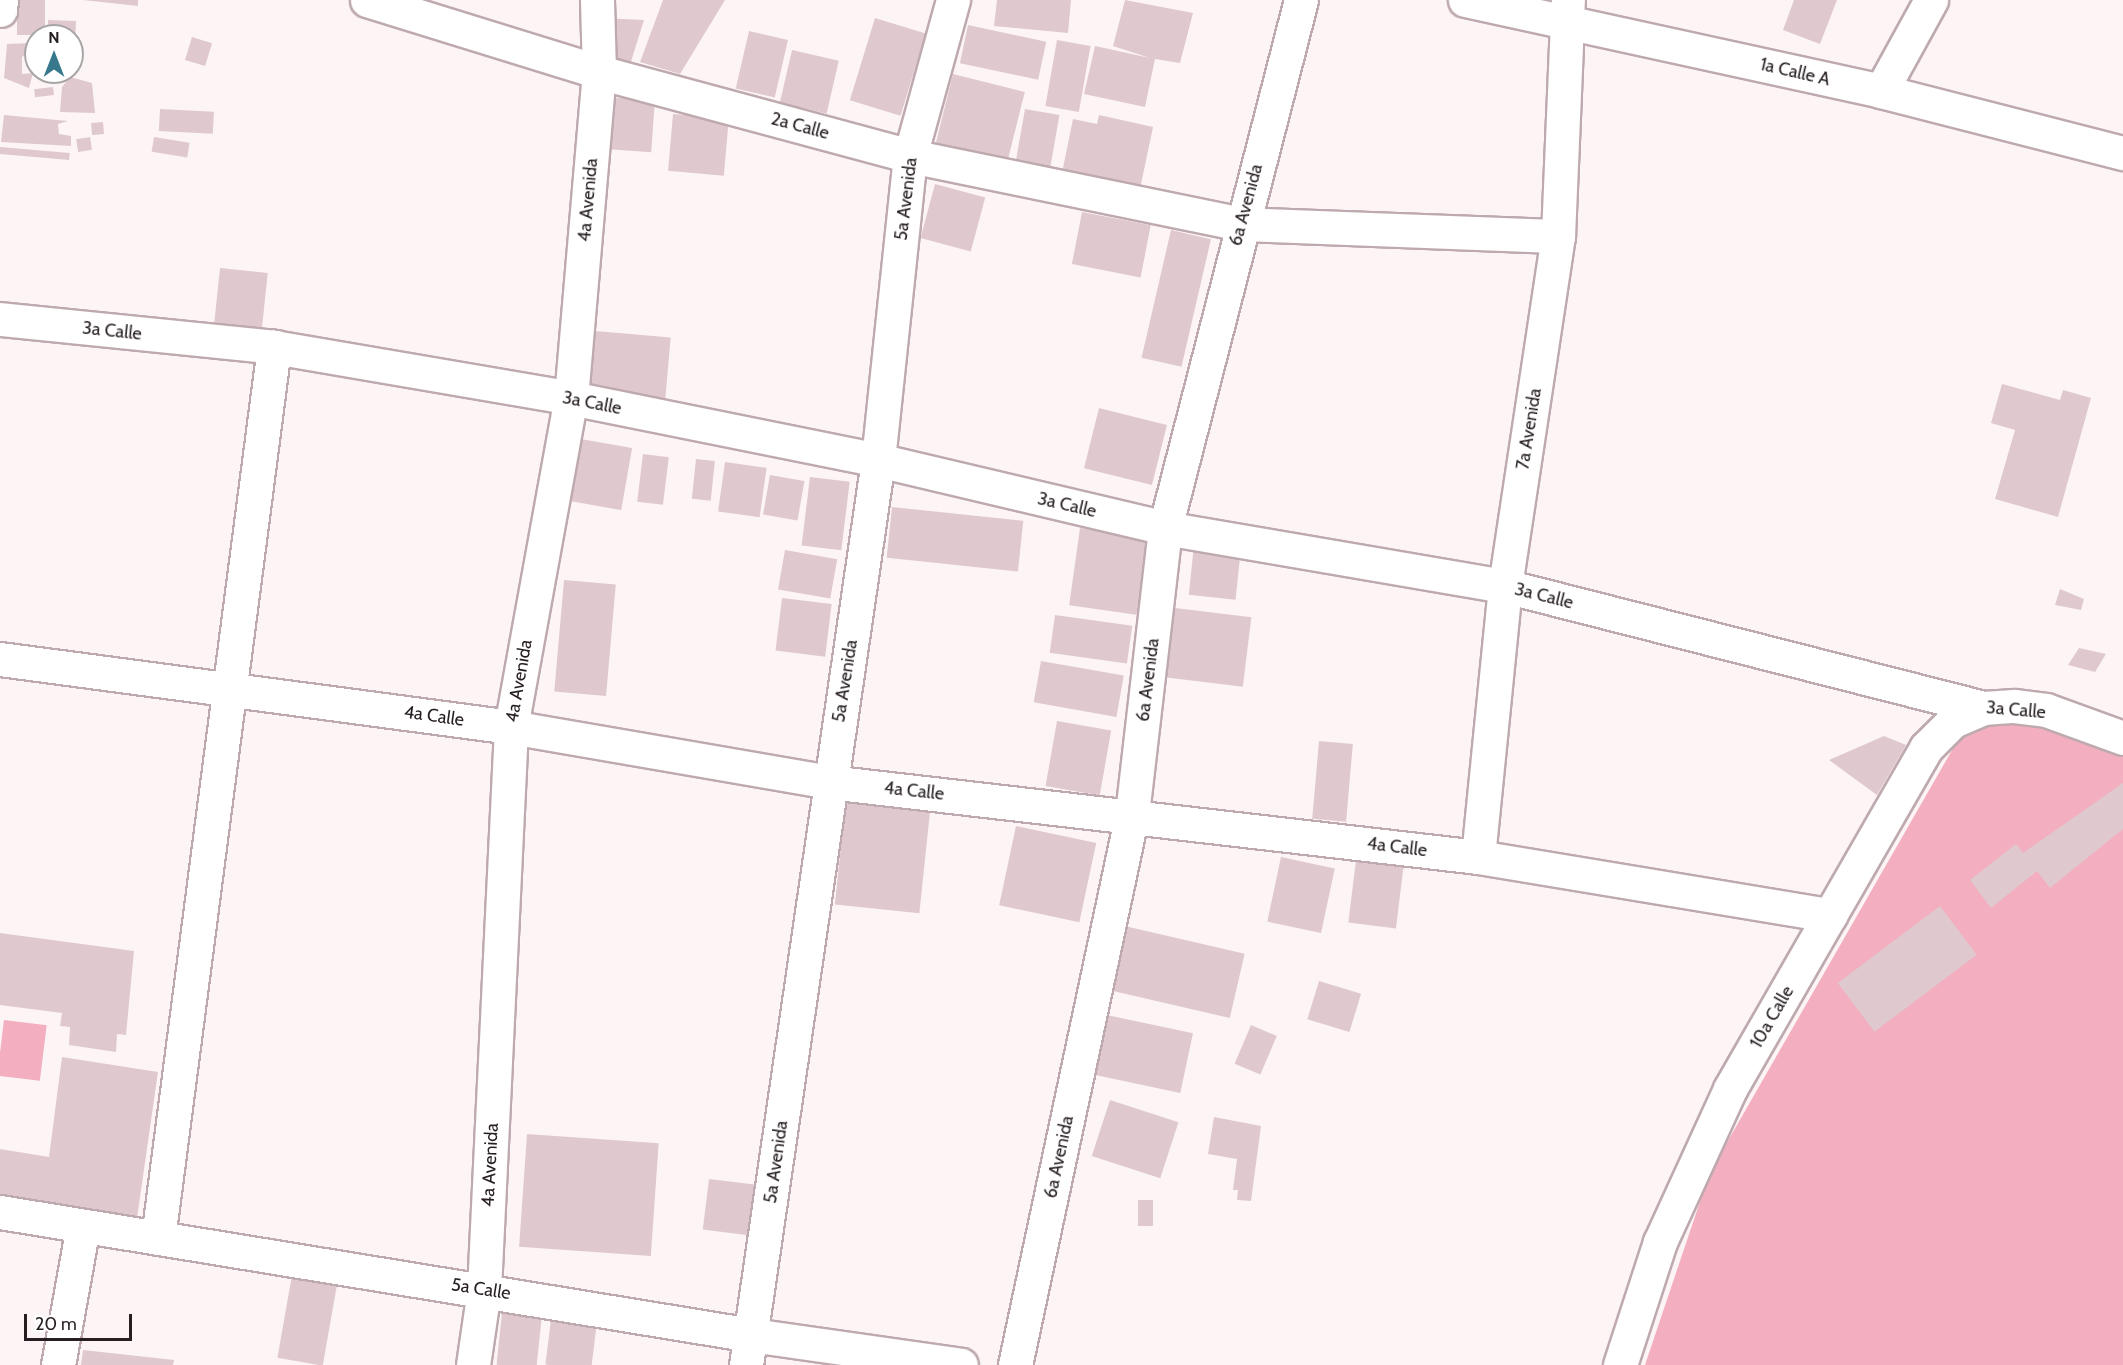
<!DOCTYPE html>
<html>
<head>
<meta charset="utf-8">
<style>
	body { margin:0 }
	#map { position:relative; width:2123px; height:1365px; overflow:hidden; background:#fdf4f6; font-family:Cabin,sans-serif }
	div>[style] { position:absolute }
	.green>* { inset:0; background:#f3aebf; transform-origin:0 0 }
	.building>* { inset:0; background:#dfc9ce; transform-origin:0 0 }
	.roads { filter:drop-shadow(2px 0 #beaaae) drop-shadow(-2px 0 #beaaae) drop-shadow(0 2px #beaaae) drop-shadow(0 -2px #beaaae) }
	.minor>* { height:33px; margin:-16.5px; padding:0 16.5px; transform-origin:16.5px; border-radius:16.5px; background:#fff }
	.major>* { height:33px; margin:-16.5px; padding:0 16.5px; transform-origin:16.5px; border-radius:16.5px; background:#fff }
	span { translate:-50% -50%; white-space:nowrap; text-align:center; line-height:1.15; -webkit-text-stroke:4.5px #fff; paint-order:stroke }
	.street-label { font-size:18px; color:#261e20 }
	.north { position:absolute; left:24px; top:24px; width:60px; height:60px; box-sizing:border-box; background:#fff; border:2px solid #a8a5a6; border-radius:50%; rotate:0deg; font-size:16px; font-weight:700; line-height:24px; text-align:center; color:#261e20 }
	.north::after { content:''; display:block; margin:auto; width:21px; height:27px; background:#38788c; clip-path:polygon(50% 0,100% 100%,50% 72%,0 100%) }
	.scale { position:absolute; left:24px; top:1314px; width:108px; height:27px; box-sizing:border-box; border:3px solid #261e20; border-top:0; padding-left:8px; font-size:18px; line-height:21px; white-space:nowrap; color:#261e20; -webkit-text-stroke:4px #fff; paint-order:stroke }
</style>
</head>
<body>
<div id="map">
	<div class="green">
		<div style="clip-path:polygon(2017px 717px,2123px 750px,2123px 1365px,1645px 1365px,1710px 1172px,1959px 738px,1990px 720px)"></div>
		<div style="left:4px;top:1020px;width:43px;height:56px;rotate:7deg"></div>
	</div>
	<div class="building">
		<div style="left:17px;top:0;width:28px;height:35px"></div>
		<div style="clip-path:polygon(83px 0,138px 0,138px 6px)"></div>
		<div style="clip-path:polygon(663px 0,725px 0,680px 74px,640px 62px)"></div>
		<div style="clip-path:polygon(997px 0,1071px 0,1068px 33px,994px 26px)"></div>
		<div style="clip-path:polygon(1125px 0,1193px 13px,1180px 63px,1155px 59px,1145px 107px,1084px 94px,1095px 46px,1150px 58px,1113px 46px)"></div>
		<div style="clip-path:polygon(1794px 0,1837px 0,1820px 44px,1783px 30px)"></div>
		<div style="clip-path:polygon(602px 18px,644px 20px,629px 68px,599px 62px)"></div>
		<div style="left:875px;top:18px;width:53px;height:86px;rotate:17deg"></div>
		<div style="clip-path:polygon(48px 20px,76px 21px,75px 48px,72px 36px,48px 36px)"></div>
		<div style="left:968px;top:25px;width:80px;height:39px;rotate:12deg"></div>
		<div style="left:749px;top:31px;width:40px;height:59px;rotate:13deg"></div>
		<div style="left:192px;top:37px;width:21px;height:24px;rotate:17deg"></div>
		<div style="left:1057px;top:40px;width:34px;height:67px;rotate:10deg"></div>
		<div style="clip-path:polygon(30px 43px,33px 49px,22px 57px,22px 74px,33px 73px,29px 88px,4px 78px,7px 44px)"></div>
		<div style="left:792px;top:50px;width:48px;height:54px;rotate:13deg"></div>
		<div style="left:953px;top:74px;width:74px;height:71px;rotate:14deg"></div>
		<div style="clip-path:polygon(70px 77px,92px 83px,95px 113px,60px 112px,62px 87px)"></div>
		<div style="left:53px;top:87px;width:8px;height:19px;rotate:83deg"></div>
		<div style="left:606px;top:97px;width:49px;height:52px;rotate:4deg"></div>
		<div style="left:160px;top:109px;width:54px;height:22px;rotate:3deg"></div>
		<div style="left:1025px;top:109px;width:35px;height:60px;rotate:10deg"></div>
		<div style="left:673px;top:114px;width:56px;height:57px;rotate:5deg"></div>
		<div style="clip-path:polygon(4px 115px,68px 121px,58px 124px,59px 134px,71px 136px,71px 146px,1px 142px)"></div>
		<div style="clip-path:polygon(1099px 115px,1153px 127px,1140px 189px,1062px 173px,1073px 119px,1097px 124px)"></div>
		<div style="left:103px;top:122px;width:12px;height:12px;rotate:85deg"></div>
		<div style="left:90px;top:137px;width:13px;height:14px;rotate:81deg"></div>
		<div style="left:154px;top:137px;width:36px;height:15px;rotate:9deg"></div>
		<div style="left:0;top:147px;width:70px;height:7px;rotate:5deg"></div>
		<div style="left:935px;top:184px;width:52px;height:56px;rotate:15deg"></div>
		<div style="left:1082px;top:212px;width:70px;height:53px;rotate:11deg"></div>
		<div style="left:1171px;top:230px;width:41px;height:131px;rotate:13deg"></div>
		<div style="left:220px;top:268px;width:48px;height:58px;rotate:6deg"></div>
		<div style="left:584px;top:330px;width:87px;height:62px;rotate:5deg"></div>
		<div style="clip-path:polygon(2002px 384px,2060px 400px,2063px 390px,2091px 398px,2058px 517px,1995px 499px,2015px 430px,1991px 423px)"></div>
		<div style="left:1099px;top:408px;width:70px;height:62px;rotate:14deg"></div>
		<div style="left:575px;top:438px;width:58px;height:63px;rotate:10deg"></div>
		<div style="left:643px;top:454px;width:26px;height:48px;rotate:7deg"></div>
		<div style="left:696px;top:459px;width:19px;height:40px;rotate:6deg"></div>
		<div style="left:725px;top:462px;width:42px;height:50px;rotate:8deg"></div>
		<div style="left:770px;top:475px;width:35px;height:40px;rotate:10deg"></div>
		<div style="left:810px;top:477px;width:40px;height:69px;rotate:7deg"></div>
		<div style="left:892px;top:507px;width:132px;height:51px;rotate:6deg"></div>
		<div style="left:1080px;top:528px;width:68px;height:78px;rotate:8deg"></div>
		<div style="left:1194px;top:545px;width:47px;height:50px;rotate:6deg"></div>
		<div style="left:785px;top:550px;width:53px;height:40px;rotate:10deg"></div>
		<div style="left:564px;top:580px;width:52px;height:112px;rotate:5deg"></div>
		<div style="clip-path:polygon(2060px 589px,2084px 599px,2081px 610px,2055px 605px)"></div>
		<div style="left:782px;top:598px;width:50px;height:53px;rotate:7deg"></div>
		<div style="left:1167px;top:607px;width:85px;height:70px;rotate:7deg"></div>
		<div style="left:1055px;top:615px;width:78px;height:38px;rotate:8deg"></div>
		<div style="clip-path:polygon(2079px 648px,2106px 654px,2095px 672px,2068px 665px)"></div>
		<div style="left:1041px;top:661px;width:84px;height:42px;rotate:10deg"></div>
		<div style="left:1057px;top:721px;width:55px;height:66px;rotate:10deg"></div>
		<div style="clip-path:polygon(1884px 736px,1906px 745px,1877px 795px,1829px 760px)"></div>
		<div style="left:1319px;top:741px;width:34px;height:78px;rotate:5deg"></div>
		<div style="clip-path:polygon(2123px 783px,2123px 829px,2050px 888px,2037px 871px,1991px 908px,1970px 880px,2016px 844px,2023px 853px)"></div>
		<div style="left:846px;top:798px;width:85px;height:107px;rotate:6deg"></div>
		<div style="left:1016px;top:826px;width:82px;height:81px;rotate:12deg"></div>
		<div style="left:1281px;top:857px;width:55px;height:66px;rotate:12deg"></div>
		<div style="left:1356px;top:860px;width:48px;height:63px;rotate:7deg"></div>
		<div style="left:1940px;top:906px;width:61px;height:128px;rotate:53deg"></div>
		<div style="left:1116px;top:924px;width:132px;height:66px;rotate:13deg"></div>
		<div style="clip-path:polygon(0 933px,134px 951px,126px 1035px,117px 1034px,116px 1052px,69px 1045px,70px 1027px,60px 1026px,62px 1013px,0 1005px)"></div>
		<div style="left:1319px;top:981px;width:44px;height:40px;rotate:17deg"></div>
		<div style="left:1102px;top:1014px;width:93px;height:61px;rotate:12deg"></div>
		<div style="left:1251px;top:1025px;width:28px;height:42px;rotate:23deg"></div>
		<div style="clip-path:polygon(62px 1057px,158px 1072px,137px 1218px,0 1196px,0 1149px,49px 1157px)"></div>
		<div style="left:1110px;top:1100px;width:72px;height:59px;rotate:18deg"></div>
		<div style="clip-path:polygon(1214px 1117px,1261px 1126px,1251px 1201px,1237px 1200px,1238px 1190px,1233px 1190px,1237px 1159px,1208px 1154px)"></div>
		<div style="left:527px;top:1134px;width:132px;height:113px;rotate:4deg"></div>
		<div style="left:709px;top:1179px;width:48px;height:51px;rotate:7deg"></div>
		<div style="left:1138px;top:1200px;width:15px;height:26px"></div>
		<div style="left:292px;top:1275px;width:46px;height:84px;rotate:10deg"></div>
		<div style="left:503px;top:1303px;width:40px;height:62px;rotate:6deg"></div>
		<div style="left:552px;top:1311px;width:46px;height:54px;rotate:7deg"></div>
		<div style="clip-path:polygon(83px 1350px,174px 1360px,173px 1365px,81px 1365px)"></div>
	</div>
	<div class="roads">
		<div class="minor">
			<div style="left:367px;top:0;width:243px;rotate:17.2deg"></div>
			<div style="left:599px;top:72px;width:322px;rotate:15.1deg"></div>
			<div style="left:910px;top:156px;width:338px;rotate:11.6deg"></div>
			<div style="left:1241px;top:224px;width:317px;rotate:2.2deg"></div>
			<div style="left:1465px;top:0;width:426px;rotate:12.3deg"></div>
			<div style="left:1881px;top:91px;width:250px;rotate:14.4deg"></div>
			<div style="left:0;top:10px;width:10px;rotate:-84deg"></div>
			<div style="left:1881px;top:91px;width:104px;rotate:-61.2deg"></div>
			<div style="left:0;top:319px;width:275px;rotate:5.8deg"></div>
			<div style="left:274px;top:347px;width:301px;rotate:9.7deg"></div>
			<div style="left:571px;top:398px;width:313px;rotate:11.4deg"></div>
			<div style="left:878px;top:460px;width:295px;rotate:13.3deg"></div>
			<div style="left:1165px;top:528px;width:345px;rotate:9.7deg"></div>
			<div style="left:1505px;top:586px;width:493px;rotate:14.3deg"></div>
			<div style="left:0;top:659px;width:516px;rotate:7.58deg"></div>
			<div style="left:511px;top:727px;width:323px;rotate:9.8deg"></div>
			<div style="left:829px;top:782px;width:653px;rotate:6.59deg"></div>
			<div style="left:1478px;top:857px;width:357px;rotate:9.4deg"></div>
			<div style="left:1478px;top:857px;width:272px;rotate:-84.3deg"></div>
			<div style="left:1505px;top:586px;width:354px;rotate:-81.4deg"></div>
			<div style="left:1558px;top:236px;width:236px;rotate:-87.6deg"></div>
			<div style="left:0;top:1212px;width:761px;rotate:9.3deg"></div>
			<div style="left:751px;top:1335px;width:212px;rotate:8.1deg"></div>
			<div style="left:158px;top:1238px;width:899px;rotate:-82.58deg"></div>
			<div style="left:58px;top:1365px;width:141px;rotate:-79.8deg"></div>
			<div style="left:473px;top:1365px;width:76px;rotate:-81.7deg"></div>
			<div style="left:484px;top:1290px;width:564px;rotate:-87.25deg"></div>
			<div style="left:511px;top:727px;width:334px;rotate:-79.7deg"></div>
			<div style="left:571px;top:398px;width:327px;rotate:-85.1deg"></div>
			<div style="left:599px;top:72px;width:72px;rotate:-91.6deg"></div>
			<div style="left:746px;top:1365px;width:915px;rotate:-81.7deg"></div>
			<div style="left:878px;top:460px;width:306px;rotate:-84deg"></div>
			<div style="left:910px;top:156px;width:162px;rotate:-74.6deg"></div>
			<div style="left:1015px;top:1365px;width:563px;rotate:-78.01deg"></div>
			<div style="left:1132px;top:814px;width:288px;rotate:-83.4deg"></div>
			<div style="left:1165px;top:528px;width:545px;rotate:-75.56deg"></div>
		</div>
		<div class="major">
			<div style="left:1620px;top:1365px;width:129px;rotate:-72deg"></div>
			<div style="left:1660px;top:1242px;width:168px;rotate:-65.4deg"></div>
			<div style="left:1730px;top:1089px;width:393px;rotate:-60.1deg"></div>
			<div style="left:1926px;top:748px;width:38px;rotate:-45deg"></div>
			<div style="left:1953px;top:721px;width:33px;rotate:-23deg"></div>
			<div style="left:1983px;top:708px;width:31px;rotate:-4deg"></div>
			<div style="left:2014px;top:706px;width:32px;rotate:7deg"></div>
			<div style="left:2046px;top:710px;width:82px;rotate:20deg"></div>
		</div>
	</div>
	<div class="street-label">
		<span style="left:1795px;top:72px;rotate:13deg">1a Calle A</span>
		<span style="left:800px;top:126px;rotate:15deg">2a Calle</span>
		<span style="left:906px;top:199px;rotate:-83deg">5a Avenida</span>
		<span style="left:588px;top:200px;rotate:-85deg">4a Avenida</span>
		<span style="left:1246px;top:205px;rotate:-75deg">6a Avenida</span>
		<span style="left:112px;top:331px;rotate:6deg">3a Calle</span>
		<span style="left:592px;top:403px;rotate:11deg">3a Calle</span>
		<span style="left:1529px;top:429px;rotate:-81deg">7a Avenida</span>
		<span style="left:1067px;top:505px;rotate:13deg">3a Calle</span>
		<span style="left:1544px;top:596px;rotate:14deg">3a Calle</span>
		<span style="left:1148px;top:680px;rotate:-83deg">6a Avenida</span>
		<span style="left:519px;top:681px;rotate:-80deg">4a Avenida</span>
		<span style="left:845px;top:681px;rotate:-81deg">5a Avenida</span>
		<span style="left:2016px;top:710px;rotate:5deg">3a Calle</span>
		<span style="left:434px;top:716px;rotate:8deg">4a Calle</span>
		<span style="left:914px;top:791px;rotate:6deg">4a Calle</span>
		<span style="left:1397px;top:847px;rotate:7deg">4a Calle</span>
		<span style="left:1772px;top:1017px;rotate:-60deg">10a Calle</span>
		<span style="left:1059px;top:1157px;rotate:-78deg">6a Avenida</span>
		<span style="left:776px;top:1162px;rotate:-82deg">5a Avenida</span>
		<span style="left:490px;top:1165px;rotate:-87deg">4a Avenida</span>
		<span style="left:481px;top:1289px;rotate:9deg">5a Calle</span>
	</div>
	<div class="north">N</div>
	<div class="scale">20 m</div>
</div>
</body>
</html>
